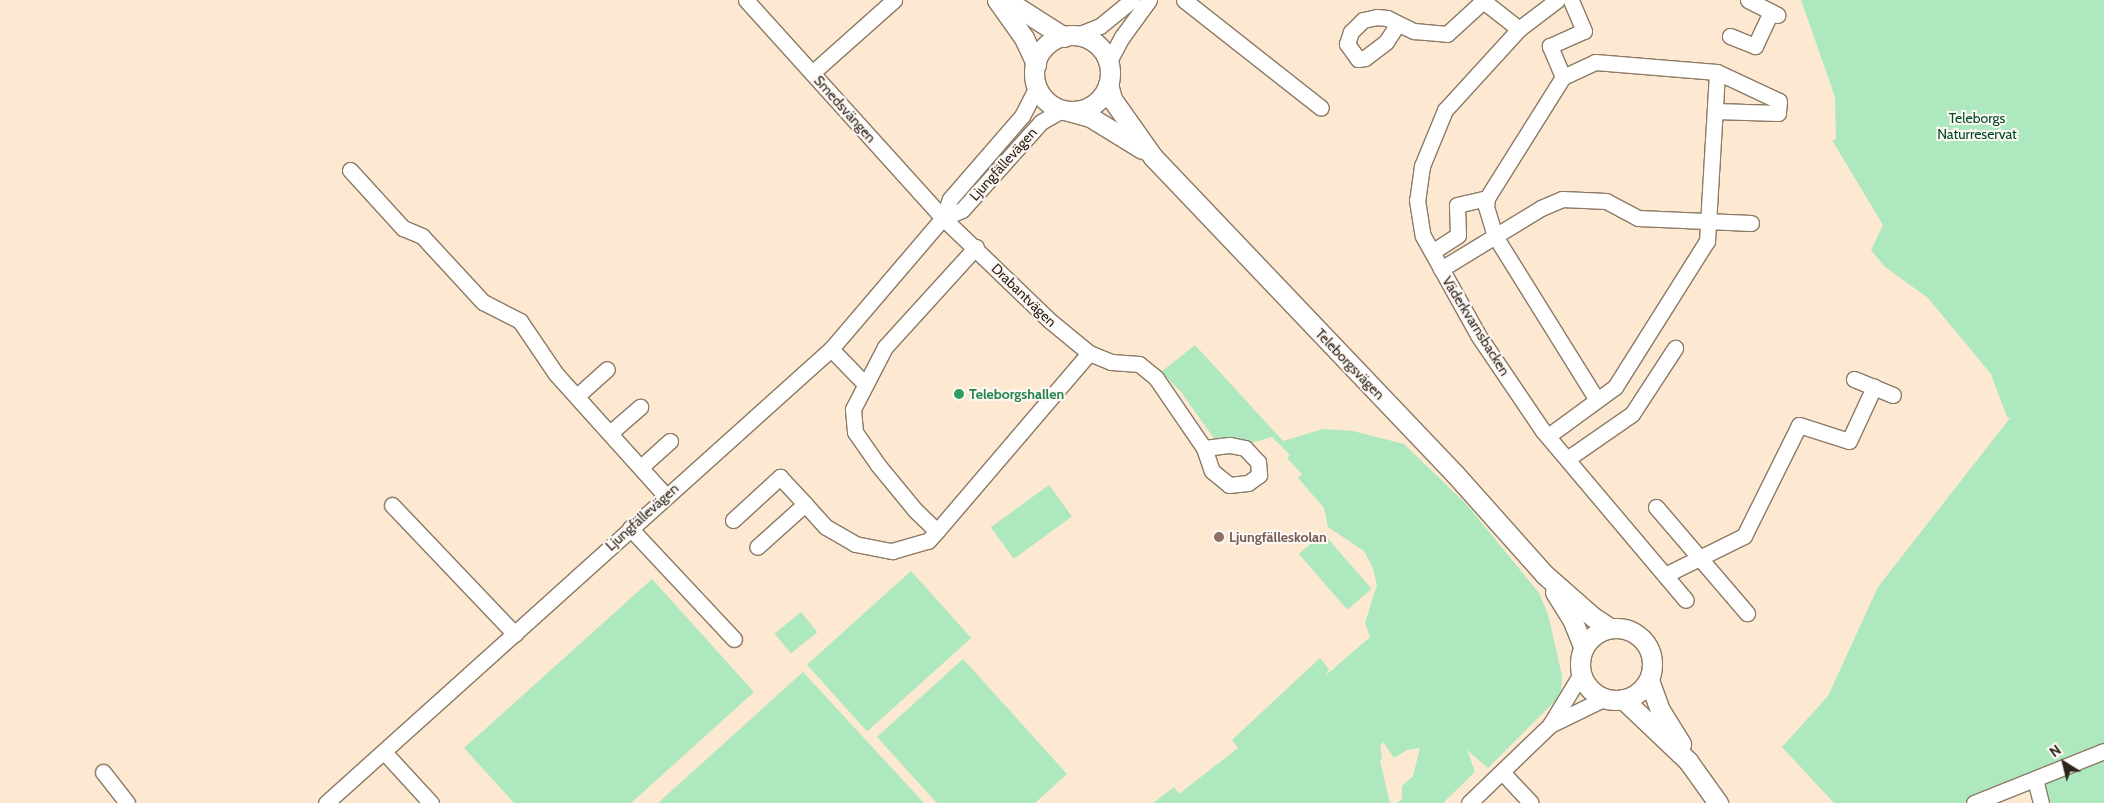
<!DOCTYPE html>
<html>
<head>
<meta charset="utf-8">
<style>
	body { margin:0 }
	#map { position:relative; width:2104px; height:803px; overflow:hidden; background:#fde8d1; font-family:Cabin,sans-serif }
	div>[style] { position:absolute }
	.green>* { inset:0; background:#ade8be; transform-origin:0 0 }
	.roads { filter:drop-shadow(1px 0 #8c7a65) drop-shadow(-1px 0 #8c7a65) drop-shadow(0 1px #8c7a65) drop-shadow(0 -1px #8c7a65) }
	.minor>* { height:15px; margin:-7.5px; padding:0 7.5px; transform-origin:7.5px; border-radius:7.5px; background:#fff }
	.major>* { height:19px; margin:-9.5px; padding:0 9.5px; transform-origin:9.5px; border-radius:9.5px; background:#fff }
	.major>.ring { margin:-9.5px; padding:0; box-sizing:content-box; background:none; border:19px solid #fff; border-radius:50% }
	.dots>* { width:14px; height:14px; translate:-50% -50%; box-sizing:border-box; border:2px solid #fdf8f4; border-radius:50% }
	span { translate:-50% -50%; white-space:nowrap; text-align:center; line-height:1.15; -webkit-text-stroke:4px #fdf8f4; paint-order:stroke }
	.street-label { font-size:14px; color:#2d251c }
	.park-label { font-size:14px; color:#004b25 }
	.leisure-label { font-size:14px; color:#27864d; font-weight:700 }
	.left { translate:0 -50%; text-align:left }
	.education-label { font-size:14px; color:#785e54; font-weight:700 }
	.north { position:absolute; left:2039px; top:738px; width:50px; height:50px; -webkit-text-stroke:4px #fdf8f4; paint-order:stroke; rotate:324deg; font-size:14px; font-weight:700; line-height:20px; text-align:center; color:#2d251c }
	.north::after { content:''; display:block; margin:auto; width:18px; height:22px; background:#2d251c; clip-path:polygon(50% 0,100% 100%,50% 72%,0 100%) }
</style>
</head>
<body>
<div id="map">
	<div class="green">
		<div style="clip-path:polygon(1801px 0,2104px 0,2104px 803px,2049px 803px,2037px 786px,1991px 803px,1834px 803px,1782px 747px,1828px 696px,1878px 587px,2010px 418px,2007px 417px,1991px 374px,1928px 298px,1885px 267px,1871px 250px,1883px 225px,1832px 140px,1836px 140px,1835px 97px)"></div>
		<div style="clip-path:polygon(1195px 345px,1283px 441px,1323px 429px,1353px 431px,1404px 444px,1467px 505px,1539px 593px,1548px 614px,1562px 676px,1561px 695px,1488px 768px,1467px 750px,1475px 772px,1443px 803px,1397px 803px,1402px 799px,1402px 786px,1413px 776px,1420px 748px,1407px 750px,1394px 758px,1383px 742px,1380px 746px,1382px 758px,1380px 761px,1390px 803px,1153px 803px,1174px 787px,1179px 794px,1238px 748px,1232px 740px,1320px 658px,1329px 669px,1325px 676px,1370px 637px,1365px 623px,1377px 585px,1373px 568px,1364px 551px,1328px 527px,1324px 508px,1298px 478px,1302px 474px,1287px 458px,1290px 455px,1272px 437px,1223px 451px,1181px 392px,1161px 372px)"></div>
		<div style="left:1049px;top:485px;width:39px;height:72px;rotate:54deg"></div>
		<div style="left:1323px;top:533px;width:74px;height:32px;rotate:49deg"></div>
		<div style="left:911px;top:571px;width:90px;height:140px;rotate:48deg"></div>
		<div style="clip-path:polygon(652px 579px,754px 692px,631px 803px,514px 803px,464px 748px)"></div>
		<div style="left:801px;top:612px;width:26px;height:34px;rotate:51deg"></div>
		<div style="clip-path:polygon(963px 659px,1067px 774px,1035px 803px,937px 803px,877px 737px)"></div>
		<div style="clip-path:polygon(803px 672px,924px 803px,658px 803px)"></div>
	</div>
	<div class="roads">
		<div class="minor">
			<div style="left:746px;top:0;width:294px;rotate:47.9deg"></div>
			<div style="left:943px;top:218px;width:147px;rotate:43.9deg"></div>
			<div style="left:1049px;top:320px;width:52px;rotate:39.5deg"></div>
			<div style="left:1089px;top:353px;width:24px;rotate:22deg"></div>
			<div style="left:1111px;top:362px;width:28px;rotate:4deg"></div>
			<div style="left:1139px;top:364px;width:22px;rotate:39deg"></div>
			<div style="left:1156px;top:378px;width:85px;rotate:55.6deg"></div>
			<div style="left:1204px;top:448px;width:24px;rotate:71deg"></div>
			<div style="left:1212px;top:471px;width:22px;rotate:39deg"></div>
			<div style="left:1229px;top:485px;width:19px;rotate:-6deg"></div>
			<div style="left:1248px;top:483px;width:14px;rotate:-36deg"></div>
			<div style="left:1259px;top:475px;width:13px;rotate:-94deg"></div>
			<div style="left:1258px;top:462px;width:19px;rotate:-133deg"></div>
			<div style="left:1245px;top:448px;width:16px;rotate:-169deg"></div>
			<div style="left:1229px;top:445px;width:25px;rotate:173deg"></div>
			<div style="left:1184px;top:0;width:174px;rotate:38.2deg"></div>
			<div style="left:1482px;top:0;width:47px;rotate:38.1deg"></div>
			<div style="left:1557px;top:0;width:48px;rotate:142.7deg"></div>
			<div style="left:1519px;top:29px;width:110px;rotate:132.4deg"></div>
			<div style="left:1445px;top:110px;width:61px;rotate:112.3deg"></div>
			<div style="left:1422px;top:166px;width:34px;rotate:98deg"></div>
			<div style="left:1417px;top:200px;width:36px;rotate:81deg"></div>
			<div style="left:1423px;top:236px;width:113px;rotate:60.9deg"></div>
			<div style="left:1478px;top:335px;width:116px;rotate:55.9deg"></div>
			<div style="left:1543px;top:431px;width:221px;rotate:49.8deg"></div>
			<div style="left:1748px;top:0;width:33px;rotate:27deg"></div>
			<div style="left:1397px;top:25px;width:20px;rotate:123deg"></div>
			<div style="left:1386px;top:42px;width:26px;rotate:143deg"></div>
			<div style="left:1365px;top:58px;width:7px;rotate:172deg"></div>
			<div style="left:1358px;top:59px;width:19px;rotate:-126deg"></div>
			<div style="left:1347px;top:44px;width:13px;rotate:-72deg"></div>
			<div style="left:1351px;top:32px;width:17px;rotate:-45deg"></div>
			<div style="left:1363px;top:20px;width:14px;rotate:-12deg"></div>
			<div style="left:1377px;top:17px;width:10px;rotate:6deg"></div>
			<div style="left:1387px;top:18px;width:30px;rotate:26deg"></div>
			<div style="left:1414px;top:31px;width:33px;rotate:5deg"></div>
			<div style="left:1447px;top:34px;width:49px;rotate:-42.5deg"></div>
			<div style="left:1075px;top:36px;width:27px;rotate:-22deg"></div>
			<div style="left:1100px;top:26px;width:41px;rotate:-39.1deg"></div>
			<div style="left:1730px;top:36px;width:27px;rotate:22deg"></div>
			<div style="left:1755px;top:46px;width:38px;rotate:-65deg"></div>
			<div style="left:1108px;top:63px;width:30px;rotate:-62deg"></div>
			<div style="left:1122px;top:37px;width:46px;rotate:-53.9deg"></div>
			<div style="left:812px;top:73px;width:110px;rotate:-41.7deg"></div>
			<div style="left:1563px;top:77px;width:34px;rotate:-113deg"></div>
			<div style="left:1550px;top:46px;width:37px;rotate:-24deg"></div>
			<div style="left:1584px;top:31px;width:34px;rotate:-113deg"></div>
			<div style="left:350px;top:170px;width:79px;rotate:47.6deg"></div>
			<div style="left:403px;top:228px;width:21px;rotate:23deg"></div>
			<div style="left:422px;top:236px;width:90px;rotate:47.3deg"></div>
			<div style="left:483px;top:302px;width:42px;rotate:27.2deg"></div>
			<div style="left:520px;top:321px;width:64px;rotate:55.8deg"></div>
			<div style="left:556px;top:374px;width:164px;rotate:48deg"></div>
			<div style="left:943px;top:218px;width:21px;rotate:-23deg"></div>
			<div style="left:962px;top:210px;width:118px;rotate:-48.1deg"></div>
			<div style="left:1041px;top:122px;width:24px;rotate:-30deg"></div>
			<div style="left:976px;top:247px;width:135px;rotate:132.3deg"></div>
			<div style="left:885px;top:347px;width:70px;rotate:117.3deg"></div>
			<div style="left:853px;top:409px;width:23px;rotate:85deg"></div>
			<div style="left:855px;top:432px;width:40px;rotate:55.1deg"></div>
			<div style="left:878px;top:465px;width:58px;rotate:50.6deg"></div>
			<div style="left:915px;top:510px;width:30px;rotate:44deg"></div>
			<div style="left:937px;top:531px;width:234px;rotate:-49.5deg"></div>
			<div style="left:1432px;top:252px;width:31px;rotate:-33deg"></div>
			<div style="left:1458px;top:235px;width:30px;rotate:-92deg"></div>
			<div style="left:1457px;top:205px;width:31px;rotate:-13deg"></div>
			<div style="left:1441px;top:269px;width:117px;rotate:-31.4deg"></div>
			<div style="left:1541px;top:208px;width:23px;rotate:-23deg"></div>
			<div style="left:1562px;top:199px;width:44px;rotate:2.6deg"></div>
			<div style="left:1606px;top:201px;width:36px;rotate:28deg"></div>
			<div style="left:1638px;top:218px;width:113px;rotate:2.5deg"></div>
			<div style="left:831px;top:349px;width:49px;rotate:45.8deg"></div>
			<div style="left:1854px;top:379px;width:42px;rotate:22.3deg"></div>
			<div style="left:577px;top:396px;width:40px;rotate:-42deg"></div>
			<div style="left:1597px;top:400px;width:193px;rotate:-121.9deg"></div>
			<div style="left:1495px;top:236px;width:31px;rotate:-107deg"></div>
			<div style="left:1486px;top:206px;width:8px;rotate:-83deg"></div>
			<div style="left:1487px;top:198px;width:143px;rotate:-57.9deg"></div>
			<div style="left:1563px;top:77px;width:35px;rotate:-25deg"></div>
			<div style="left:1595px;top:62px;width:122px;rotate:4.7deg"></div>
			<div style="left:1717px;top:72px;width:68px;rotate:25.1deg"></div>
			<div style="left:1779px;top:101px;width:12px;rotate:95deg"></div>
			<div style="left:1778px;top:113px;width:63px;rotate:-178.2deg"></div>
			<div style="left:610px;top:433px;width:40px;rotate:-41deg"></div>
			<div style="left:1548px;top:436px;width:83px;rotate:-36.2deg"></div>
			<div style="left:1615px;top:387px;width:173px;rotate:-57.8deg"></div>
			<div style="left:1707px;top:241px;width:169px;rotate:-86.6deg"></div>
			<div style="left:1567px;top:459px;width:79px;rotate:-34.7deg"></div>
			<div style="left:1632px;top:414px;width:79px;rotate:-56.9deg"></div>
			<div style="left:641px;top:467px;width:39px;rotate:-42deg"></div>
			<div style="left:805px;top:504px;width:31px;rotate:48deg"></div>
			<div style="left:826px;top:527px;width:34px;rotate:30deg"></div>
			<div style="left:855px;top:544px;width:38px;rotate:11deg"></div>
			<div style="left:892px;top:551px;width:37px;rotate:-16deg"></div>
			<div style="left:928px;top:541px;width:13px;rotate:-48deg"></div>
			<div style="left:392px;top:505px;width:178px;rotate:46.4deg"></div>
			<div style="left:1656px;top:507px;width:140px;rotate:49.4deg"></div>
			<div style="left:733px;top:520px;width:64px;rotate:-42.5deg"></div>
			<div style="left:780px;top:477px;width:37px;rotate:47deg"></div>
			<div style="left:805px;top:504px;width:64px;rotate:138.1deg"></div>
			<div style="left:630px;top:528px;width:152px;rotate:46.9deg"></div>
			<div style="left:1665px;top:575px;width:88px;rotate:-26.3deg"></div>
			<div style="left:1744px;top:536px;width:124px;rotate:-63.6deg"></div>
			<div style="left:1799px;top:425px;width:52px;rotate:17.7deg"></div>
			<div style="left:1849px;top:441px;width:60px;rotate:-65.2deg"></div>
			<div style="left:1550px;top:725px;width:60px;rotate:-58.7deg"></div>
			<div style="left:385px;top:753px;width:68px;rotate:47.4deg"></div>
			<div style="left:103px;top:772px;width:39px;rotate:52deg"></div>
			<div style="left:1502px;top:772px;width:42px;rotate:46.9deg"></div>
			<div style="left:2035px;top:779px;width:25px;rotate:76deg"></div>
			<div style="left:326px;top:803px;width:679px;rotate:-41.96deg"></div>
			<div style="left:831px;top:349px;width:172px;rotate:-49.5deg"></div>
			<div style="left:943px;top:218px;width:20px;rotate:-70deg"></div>
			<div style="left:950px;top:199px;width:110px;rotate:-49.1deg"></div>
			<div style="left:1022px;top:116px;width:33px;rotate:-63deg"></div>
			<div style="left:1469px;top:803px;width:112px;rotate:-43.9deg"></div>
			<div style="left:1550px;top:725px;width:61px;rotate:-26.1deg"></div>
			<div style="left:1974px;top:803px;width:140px;rotate:-21.8deg"></div>
		</div>
		<div class="major">
			<div style="left:997px;top:0;width:47px;rotate:54.6deg"></div>
			<div style="left:1024px;top:38px;width:29px;rotate:65deg"></div>
			<div style="left:1006px;top:0;width:69px;rotate:32.5deg"></div>
			<div class="ring" style="left:1034px;top:35px;width:57px;height:57px"></div>
			<div style="left:1108px;top:84px;width:16px;rotate:75deg"></div>
			<div style="left:1112px;top:99px;width:71px;rotate:54.7deg"></div>
			<div style="left:1153px;top:157px;width:438px;rotate:46.4deg"></div>
			<div style="left:1455px;top:474px;width:134px;rotate:48.3deg"></div>
			<div style="left:1544px;top:574px;width:65px;rotate:41.3deg"></div>
			<div style="left:1593px;top:617px;width:20px;rotate:33deg"></div>
			<div style="left:1069px;top:111px;width:22px;rotate:16deg"></div>
			<div style="left:1090px;top:117px;width:61px;rotate:31.6deg"></div>
			<div style="left:1555px;top:592px;width:32px;rotate:58deg"></div>
			<div style="left:1572px;top:619px;width:31px;rotate:68deg"></div>
			<div class="ring" style="left:1580px;top:628px;width:53px;height:53px"></div>
			<div style="left:1649px;top:680px;width:32px;rotate:70deg"></div>
			<div style="left:1660px;top:710px;width:40px;rotate:58deg"></div>
			<div style="left:1623px;top:699px;width:90px;rotate:43.6deg"></div>
			<div style="left:1688px;top:761px;width:52px;rotate:54.5deg"></div>
		</div>
	</div>
	<div class="dots">
		<div style="left:959px;top:394px;background:#2e9e5b"></div>
		<div style="left:1219px;top:537px;background:#8d6e63"></div>
	</div>
	<div class="street-label">
		<span style="left:845px;top:109px;rotate:48deg">Smedsvängen</span>
		<span style="left:1003px;top:164px;rotate:-48deg">Ljungfällevägen</span>
		<span style="left:1024px;top:295px;rotate:44deg">Drabantvägen</span>
		<span style="left:1476px;top:326px;rotate:58deg">Väderkvarnsbacken</span>
		<span style="left:1350px;top:364px;rotate:46deg">Teleborgsvägen</span>
		<span style="left:642px;top:517px;rotate:-42deg">Ljungfällevägen</span>
	</div>
	<div class="park-label">
		<span style="left:1977px;top:126px">Teleborgs<br>Naturreservat</span>
	</div>
	<div class="leisure-label">
		<span class="left" style="left:969px;top:394px">Teleborgshallen</span>
	</div>
	<div class="education-label">
		<span class="left" style="left:1229px;top:537px">Ljungfälleskolan</span>
	</div>
	<div class="north">N</div>
</div>
</body>
</html>
